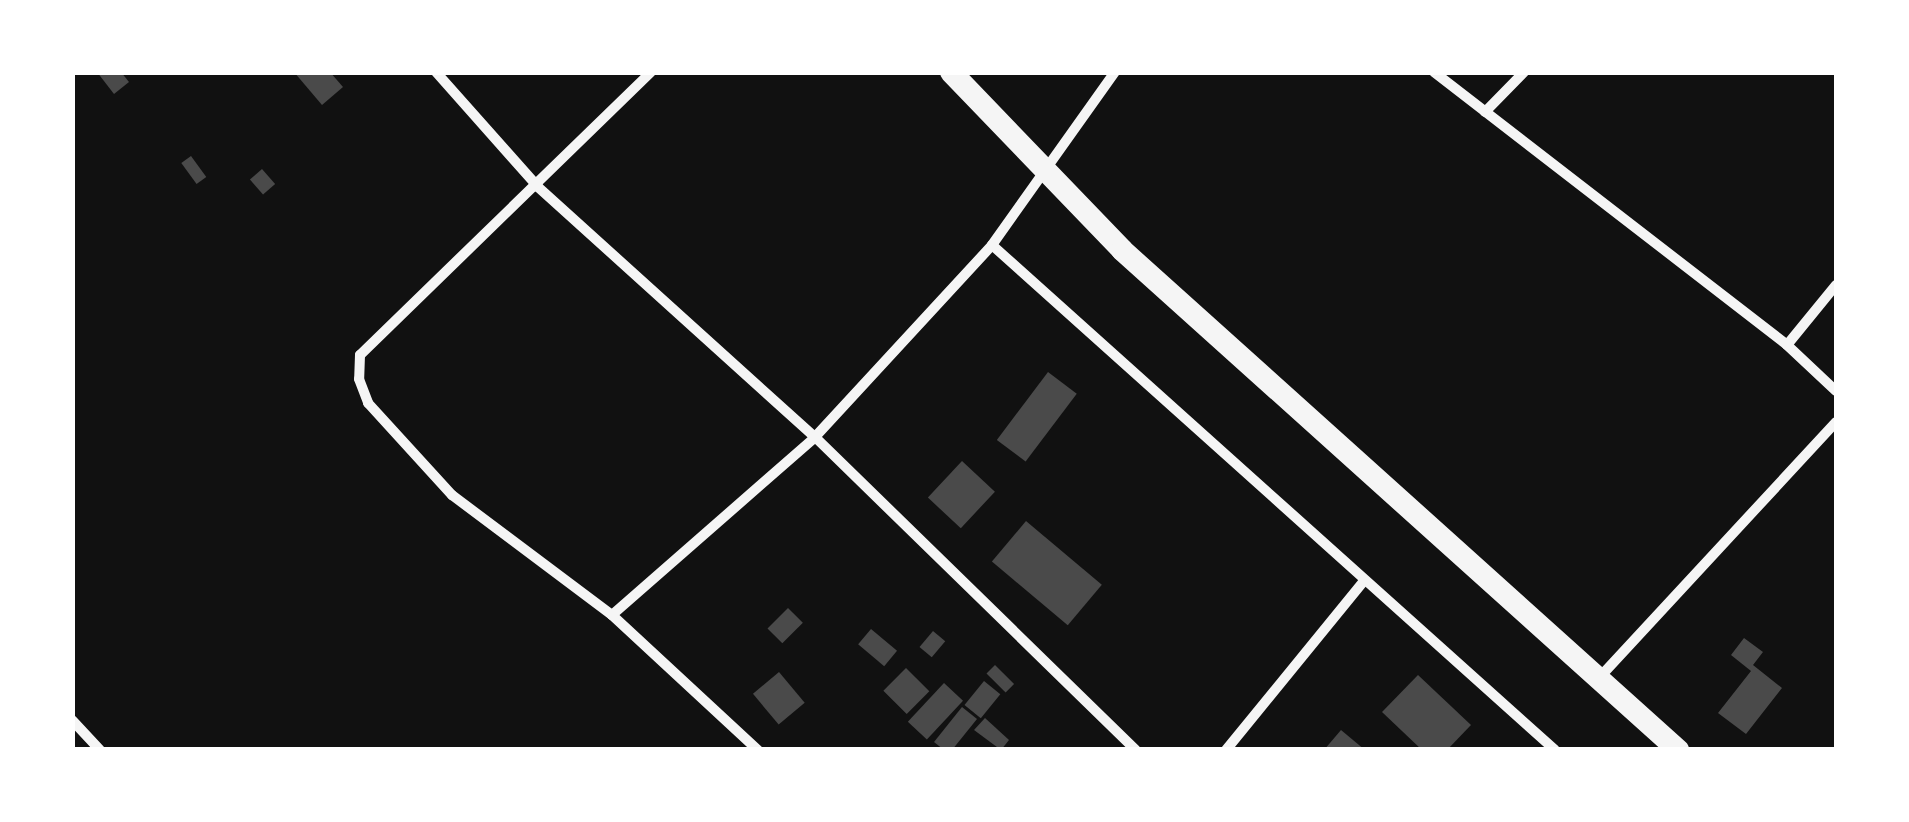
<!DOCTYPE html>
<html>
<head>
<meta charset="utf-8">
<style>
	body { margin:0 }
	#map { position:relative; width:1909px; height:822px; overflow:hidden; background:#111; font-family:"Noto Sans",sans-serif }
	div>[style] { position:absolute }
	.building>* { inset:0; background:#4a4a4a; transform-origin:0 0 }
	.minor>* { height:10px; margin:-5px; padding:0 5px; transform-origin:5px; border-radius:5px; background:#f5f5f5 }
	.primary>* { height:22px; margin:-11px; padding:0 11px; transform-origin:11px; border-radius:11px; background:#f5f5f5 }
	span { translate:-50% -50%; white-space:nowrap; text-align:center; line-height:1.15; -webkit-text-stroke:10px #fff; paint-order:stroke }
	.frame { position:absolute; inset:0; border:75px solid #fff; pointer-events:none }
</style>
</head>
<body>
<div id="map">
	<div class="building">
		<div style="clip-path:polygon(97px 72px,121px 72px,129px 82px,114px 94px)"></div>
		<div style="clip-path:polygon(294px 72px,330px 72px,343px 87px,322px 105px)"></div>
		<div style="left:191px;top:156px;width:26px;height:12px;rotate:54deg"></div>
		<div style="left:262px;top:169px;width:20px;height:16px;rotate:49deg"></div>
		<div style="left:1048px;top:372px;width:36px;height:85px;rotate:37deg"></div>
		<div style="left:962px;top:461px;width:45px;height:50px;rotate:43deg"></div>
		<div style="left:1026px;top:521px;width:99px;height:53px;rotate:40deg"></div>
		<div style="left:788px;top:608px;width:21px;height:29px;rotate:45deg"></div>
		<div style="left:871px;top:629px;width:34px;height:20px;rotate:40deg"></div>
		<div style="left:933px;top:631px;width:16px;height:21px;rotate:40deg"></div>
		<div style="clip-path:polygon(1744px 638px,1763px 652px,1753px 665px,1782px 688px,1746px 734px,1718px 713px,1751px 671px,1731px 655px)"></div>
		<div style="left:995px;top:665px;width:27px;height:12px;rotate:45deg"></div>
		<div style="left:906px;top:668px;width:33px;height:32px;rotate:45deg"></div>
		<div style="left:779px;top:672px;width:40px;height:34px;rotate:50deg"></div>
		<div style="clip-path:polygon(1418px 675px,1471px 725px,1447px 750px,1422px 750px,1382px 712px)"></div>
		<div style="left:984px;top:681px;width:21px;height:31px;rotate:39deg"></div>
		<div style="left:944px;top:683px;width:26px;height:53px;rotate:43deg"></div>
		<div style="clip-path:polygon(962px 707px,977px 719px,952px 750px,944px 750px,934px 742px)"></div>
		<div style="clip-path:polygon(985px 718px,1009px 740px,1001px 750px,974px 730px)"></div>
		<div style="clip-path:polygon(1341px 730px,1365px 750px,1324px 750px)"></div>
	</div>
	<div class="minor">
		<div style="left:436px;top:72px;width:154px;rotate:48.4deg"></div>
		<div style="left:538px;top:187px;width:373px;rotate:42.1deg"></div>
		<div style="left:815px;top:437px;width:448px;rotate:44.3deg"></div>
		<div style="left:651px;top:72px;width:406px;rotate:135.8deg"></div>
		<div style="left:360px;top:355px;width:24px;rotate:92deg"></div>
		<div style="left:359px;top:379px;width:26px;rotate:69deg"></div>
		<div style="left:368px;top:403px;width:125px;rotate:47.6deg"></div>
		<div style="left:452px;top:495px;width:200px;rotate:36.9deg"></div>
		<div style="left:612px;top:615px;width:199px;rotate:42.8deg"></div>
		<div style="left:1434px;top:72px;width:446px;rotate:37.7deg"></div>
		<div style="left:1787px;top:345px;width:67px;rotate:43.2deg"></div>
		<div style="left:1485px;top:112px;width:56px;rotate:-45.7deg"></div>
		<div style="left:992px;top:245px;width:756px;rotate:41.89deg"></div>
		<div style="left:1787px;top:345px;width:77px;rotate:-50.8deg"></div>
		<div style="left:612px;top:615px;width:270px;rotate:-41.2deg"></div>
		<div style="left:815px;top:437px;width:261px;rotate:-47.3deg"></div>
		<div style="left:992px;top:245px;width:212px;rotate:-54.6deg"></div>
		<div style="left:1599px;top:678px;width:349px;rotate:-47.2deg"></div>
		<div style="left:72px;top:720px;width:41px;rotate:47deg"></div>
		<div style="left:1226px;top:750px;width:217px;rotate:-50.8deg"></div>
	</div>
	<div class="primary">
		<div style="left:951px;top:72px;width:247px;rotate:46.1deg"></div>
		<div style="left:1122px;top:250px;width:748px;rotate:41.96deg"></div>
	</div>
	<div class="frame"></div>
</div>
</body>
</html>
